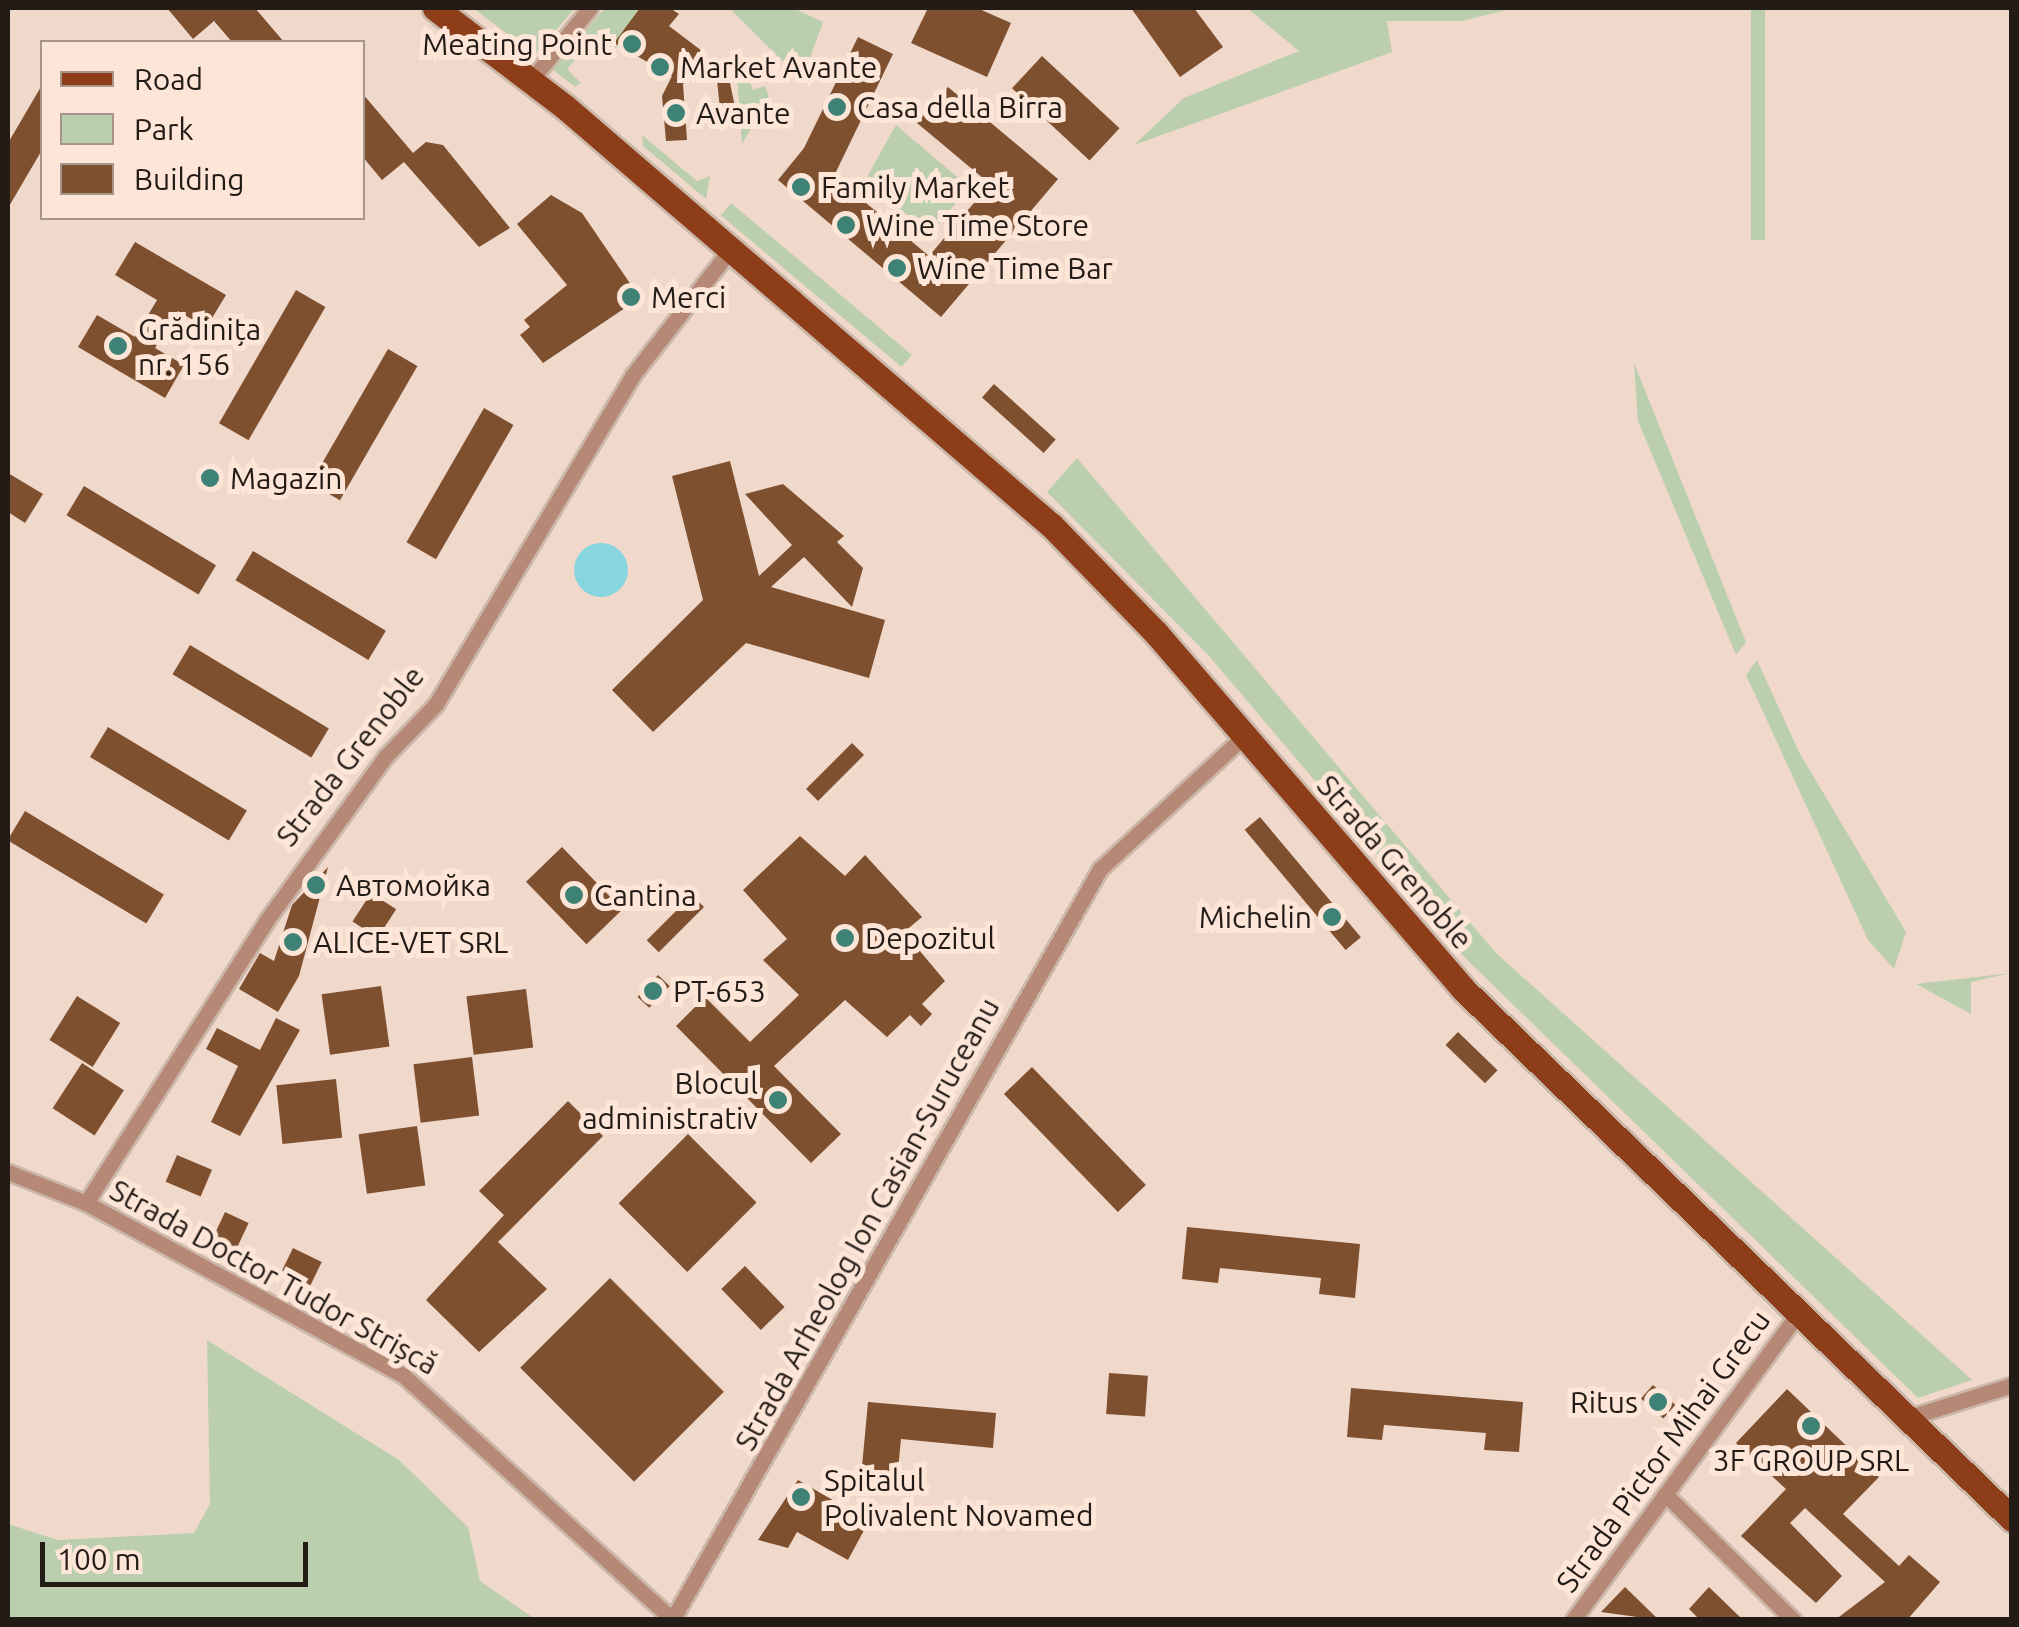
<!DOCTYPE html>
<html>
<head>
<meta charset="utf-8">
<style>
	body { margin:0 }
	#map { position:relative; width:2019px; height:1627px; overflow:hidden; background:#f0d9cb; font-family:Ubuntu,sans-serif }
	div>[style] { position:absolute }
	.green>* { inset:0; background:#bbcfae; transform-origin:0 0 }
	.water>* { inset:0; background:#86d5df }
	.round { border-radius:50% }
	.building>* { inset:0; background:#7f5030; transform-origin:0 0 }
	.roads { filter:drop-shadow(2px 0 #cbb7aa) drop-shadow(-2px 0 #cbb7aa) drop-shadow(0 2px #cbb7aa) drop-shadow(0 -2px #cbb7aa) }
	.minor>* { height:15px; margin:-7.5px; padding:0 7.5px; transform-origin:7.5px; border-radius:7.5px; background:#b68976 }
	.primary>* { height:25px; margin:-12.5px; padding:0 12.5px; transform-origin:12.5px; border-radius:12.5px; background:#8d3e18 }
	.dots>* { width:28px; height:28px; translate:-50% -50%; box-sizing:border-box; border:5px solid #fde6d8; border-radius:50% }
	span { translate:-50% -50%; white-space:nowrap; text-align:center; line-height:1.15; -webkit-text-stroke:10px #fde6d8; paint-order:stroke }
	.poi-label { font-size:30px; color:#231b16 }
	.right { translate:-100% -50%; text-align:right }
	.left { translate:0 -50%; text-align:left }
	.street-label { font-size:30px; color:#231b16 }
	.frame { position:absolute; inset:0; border:10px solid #231b16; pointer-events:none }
	.legend { position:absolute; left:40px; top:40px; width:325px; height:180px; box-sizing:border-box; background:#fde6d8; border:2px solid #a6958a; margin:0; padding:12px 18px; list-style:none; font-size:30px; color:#231b16 }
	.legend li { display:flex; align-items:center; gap:20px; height:50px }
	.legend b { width:50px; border:2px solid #a6958a }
	.scale { position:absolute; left:40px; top:1542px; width:268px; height:45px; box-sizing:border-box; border:5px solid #231b16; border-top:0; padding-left:12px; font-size:30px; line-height:35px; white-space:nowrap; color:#231b16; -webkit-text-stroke:8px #fde6d8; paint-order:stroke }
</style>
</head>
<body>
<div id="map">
	<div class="green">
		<div style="clip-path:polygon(473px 8px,575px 8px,535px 55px)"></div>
		<div style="clip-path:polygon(605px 8px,640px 8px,609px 59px,589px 45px,567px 69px,581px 83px,575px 87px,553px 70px)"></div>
		<div style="clip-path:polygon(729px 8px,793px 8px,823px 22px,802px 80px)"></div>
		<div style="clip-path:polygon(1247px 8px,1515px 8px,1462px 21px,1387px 21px,1392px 52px,1134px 145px,1184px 98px,1299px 51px)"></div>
		<div style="left:1751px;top:8px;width:14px;height:232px"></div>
		<div style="clip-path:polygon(746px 73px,753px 90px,765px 86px,769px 96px,742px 144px,737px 75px)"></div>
		<div style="clip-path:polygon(896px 125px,969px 187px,932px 232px,863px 184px)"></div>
		<div style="clip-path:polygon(642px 135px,697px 181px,710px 176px,706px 199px,643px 146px)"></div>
		<div style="left:731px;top:203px;width:236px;height:16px;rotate:40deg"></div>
		<div style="clip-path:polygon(1634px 363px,1746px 642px,1736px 655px,1638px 421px)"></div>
		<div style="clip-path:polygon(1077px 458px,1496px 953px,1972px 1380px,1918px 1398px,1467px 960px,1209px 656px,1047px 492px)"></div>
		<div style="clip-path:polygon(1757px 660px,1799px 752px,1906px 932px,1894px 969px,1868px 940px,1746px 675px)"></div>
		<div style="clip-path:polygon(2011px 973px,1971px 982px,1971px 1014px,1916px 984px)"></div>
		<div style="clip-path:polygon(207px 1340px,399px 1460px,468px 1527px,480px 1581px,535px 1619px,8px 1619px,8px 1524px,58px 1540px,194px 1533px,210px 1504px)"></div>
	</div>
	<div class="water">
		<div class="round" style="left:574px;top:543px;width:54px;height:54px"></div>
	</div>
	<div class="building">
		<div style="clip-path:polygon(167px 8px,255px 8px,284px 42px,232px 42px,214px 21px,193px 39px)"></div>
		<div style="clip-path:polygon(640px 8px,670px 8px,679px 14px,669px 26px,706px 54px,683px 84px,687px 140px,666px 141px,662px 96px,672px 76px,614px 43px)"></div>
		<div style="clip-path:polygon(928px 8px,977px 8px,1011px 23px,987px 77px,911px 43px)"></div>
		<div style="clip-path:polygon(1131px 8px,1194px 8px,1223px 47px,1180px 77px)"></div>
		<div style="clip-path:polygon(858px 37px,893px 54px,834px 176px,929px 256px,990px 184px,917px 123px,948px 87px,1058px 179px,941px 317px,778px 180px,804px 148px)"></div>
		<div style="left:1042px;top:56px;width:106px;height:44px;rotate:43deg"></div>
		<div style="clip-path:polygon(729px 78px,737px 117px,721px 119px,717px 80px)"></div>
		<div style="clip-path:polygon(42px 85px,42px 150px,8px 208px,8px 143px)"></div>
		<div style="clip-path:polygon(362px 93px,413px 153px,426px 142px,443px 145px,510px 228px,479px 247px,404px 162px,382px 180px,362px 156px)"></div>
		<div style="clip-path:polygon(551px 195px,582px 213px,640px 298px,543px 363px,520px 335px,530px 327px,524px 320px,567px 285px,517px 224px)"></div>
		<div style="clip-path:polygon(135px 242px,226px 295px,206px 328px,178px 311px,155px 348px,184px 365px,165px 398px,78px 347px,97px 315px,135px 337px,157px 300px,115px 275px)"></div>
		<div style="left:296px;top:290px;width:34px;height:154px;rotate:30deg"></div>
		<div style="left:388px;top:349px;width:34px;height:155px;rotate:30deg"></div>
		<div style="left:994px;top:384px;width:83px;height:18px;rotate:42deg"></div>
		<div style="left:484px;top:408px;width:34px;height:155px;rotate:30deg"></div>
		<div style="clip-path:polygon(730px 461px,759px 576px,792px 545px,745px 494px,783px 484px,844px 536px,837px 542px,863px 568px,852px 607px,804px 557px,771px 587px,885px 620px,869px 678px,746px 643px,653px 732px,612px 690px,703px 600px,672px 476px)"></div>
		<div style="clip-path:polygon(8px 473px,43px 494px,25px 523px,8px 512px)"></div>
		<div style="left:84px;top:486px;width:154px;height:34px;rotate:31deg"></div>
		<div style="left:253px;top:551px;width:155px;height:34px;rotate:31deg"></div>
		<div style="left:190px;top:645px;width:162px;height:34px;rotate:31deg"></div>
		<div style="left:108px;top:727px;width:162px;height:35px;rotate:31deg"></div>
		<div style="left:852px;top:743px;width:17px;height:65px;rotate:45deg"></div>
		<div style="left:25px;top:811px;width:162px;height:34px;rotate:31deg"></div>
		<div style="left:1260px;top:817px;width:157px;height:20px;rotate:50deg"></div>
		<div style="clip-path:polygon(800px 836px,845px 876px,865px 855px,922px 917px,904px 932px,945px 981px,922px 1004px,932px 1014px,921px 1026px,910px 1015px,887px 1037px,845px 1000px,774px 1066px,841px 1134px,811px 1163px,676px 1026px,705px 997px,750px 1042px,799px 995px,763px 960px,787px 939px,743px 890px)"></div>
		<div style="left:562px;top:847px;width:87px;height:50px;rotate:46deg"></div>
		<div style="clip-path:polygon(328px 867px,299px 976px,278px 1012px,239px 989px,260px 953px,274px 961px,292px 905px)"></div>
		<div style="left:371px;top:893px;width:30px;height:34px;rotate:33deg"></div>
		<div style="left:692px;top:895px;width:17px;height:64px;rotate:45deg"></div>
		<div style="left:658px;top:975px;width:16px;height:30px;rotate:43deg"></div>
		<div style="left:381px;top:986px;width:61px;height:60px;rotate:82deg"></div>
		<div style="left:526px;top:989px;width:59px;height:60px;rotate:83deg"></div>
		<div style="left:77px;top:996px;width:51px;height:52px;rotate:32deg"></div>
		<div style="clip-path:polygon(276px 1018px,300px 1030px,240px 1136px,211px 1122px,238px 1066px,206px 1049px,217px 1028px,260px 1050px)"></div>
		<div style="left:1458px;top:1032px;width:55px;height:18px;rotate:44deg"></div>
		<div style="left:472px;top:1057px;width:59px;height:59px;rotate:83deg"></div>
		<div style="left:82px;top:1063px;width:50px;height:54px;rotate:33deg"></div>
		<div style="left:1032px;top:1067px;width:164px;height:39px;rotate:46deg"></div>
		<div style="left:336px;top:1079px;width:59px;height:60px;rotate:84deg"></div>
		<div style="clip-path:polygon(568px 1101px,603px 1136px,498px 1242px,547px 1289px,479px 1352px,426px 1300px,504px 1215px,479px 1191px)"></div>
		<div style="left:417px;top:1126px;width:60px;height:59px;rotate:82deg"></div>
		<div style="left:688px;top:1134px;width:97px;height:98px;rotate:45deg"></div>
		<div style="left:177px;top:1155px;width:38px;height:29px;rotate:23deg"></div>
		<div style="left:225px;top:1212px;width:26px;height:31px;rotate:25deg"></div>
		<div style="clip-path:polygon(1187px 1227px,1360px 1244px,1355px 1298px,1319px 1294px,1321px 1278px,1220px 1268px,1218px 1283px,1182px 1279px)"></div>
		<div style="left:293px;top:1248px;width:32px;height:28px;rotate:26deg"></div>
		<div style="left:745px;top:1266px;width:57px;height:33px;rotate:46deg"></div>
		<div style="left:610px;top:1278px;width:161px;height:127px;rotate:45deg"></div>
		<div style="left:1109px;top:1373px;width:39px;height:41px;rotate:4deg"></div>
		<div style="left:1653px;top:1385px;width:30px;height:18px;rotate:42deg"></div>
		<div style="clip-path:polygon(1351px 1388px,1523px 1402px,1519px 1452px,1484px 1450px,1486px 1433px,1384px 1425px,1382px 1440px,1347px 1437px)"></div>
		<div style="clip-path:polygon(1787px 1389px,1879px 1477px,1843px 1514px,1899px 1566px,1909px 1555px,1940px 1582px,1907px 1620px,1835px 1620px,1885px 1582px,1805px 1508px,1790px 1523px,1842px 1576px,1816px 1603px,1741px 1536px,1786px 1489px,1736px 1443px)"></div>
		<div style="clip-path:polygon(868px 1402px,996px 1413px,993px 1448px,901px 1439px,897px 1480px,861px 1477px)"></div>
		<div style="clip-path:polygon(798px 1480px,869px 1521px,848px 1560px,797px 1532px,788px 1548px,758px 1540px)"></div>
		<div style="clip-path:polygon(1625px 1587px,1659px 1620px,1601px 1612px)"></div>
		<div style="clip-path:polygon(1709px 1587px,1743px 1620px,1700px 1620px,1689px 1609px)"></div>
	</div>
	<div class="roads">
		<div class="minor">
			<div style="left:530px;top:81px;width:94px;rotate:-50.6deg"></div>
			<div style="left:8px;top:1172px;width:84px;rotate:21.7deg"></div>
			<div style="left:86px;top:1203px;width:362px;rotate:28.5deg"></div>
			<div style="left:404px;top:1376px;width:362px;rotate:42.2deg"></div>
			<div style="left:86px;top:1203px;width:335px;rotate:-57.4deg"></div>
			<div style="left:266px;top:921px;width:204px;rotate:-54deg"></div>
			<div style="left:386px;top:756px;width:72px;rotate:-46.1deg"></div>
			<div style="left:436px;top:704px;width:382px;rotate:-59.1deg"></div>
			<div style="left:632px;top:376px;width:161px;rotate:-52.1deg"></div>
			<div style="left:1904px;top:1419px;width:113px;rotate:-17.5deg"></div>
			<div style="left:1665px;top:1494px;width:180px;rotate:44.5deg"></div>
			<div style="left:672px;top:1620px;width:864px;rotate:-60.32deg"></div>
			<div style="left:1100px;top:869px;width:196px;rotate:-42.7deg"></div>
			<div style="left:1573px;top:1620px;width:378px;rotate:-53.7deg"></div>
		</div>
		<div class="primary">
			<div style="left:435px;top:8px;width:163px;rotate:37.3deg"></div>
			<div style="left:565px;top:107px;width:642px;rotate:40.71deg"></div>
			<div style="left:1052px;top:526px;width:149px;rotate:45.8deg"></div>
			<div style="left:1156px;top:633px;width:469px;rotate:49.2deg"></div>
			<div style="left:1462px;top:988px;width:765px;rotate:43.99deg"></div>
		</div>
	</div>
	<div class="dots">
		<div style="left:632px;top:44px;background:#3e8276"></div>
		<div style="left:660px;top:67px;background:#3e8276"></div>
		<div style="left:837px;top:107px;background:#3e8276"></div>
		<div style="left:676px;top:113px;background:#3e8276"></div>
		<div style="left:801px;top:187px;background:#3e8276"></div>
		<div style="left:846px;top:225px;background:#3e8276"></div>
		<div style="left:897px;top:268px;background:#3e8276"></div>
		<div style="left:631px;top:297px;background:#3e8276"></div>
		<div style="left:118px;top:346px;background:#3e8276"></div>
		<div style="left:210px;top:478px;background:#3e8276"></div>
		<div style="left:316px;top:885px;background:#3e8276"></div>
		<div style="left:574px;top:895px;background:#3e8276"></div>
		<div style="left:1332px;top:917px;background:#3e8276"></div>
		<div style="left:845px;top:938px;background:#3e8276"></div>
		<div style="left:293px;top:942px;background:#3e8276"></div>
		<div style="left:653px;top:991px;background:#3e8276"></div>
		<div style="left:778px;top:1100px;background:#3e8276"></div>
		<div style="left:1658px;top:1402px;background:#3e8276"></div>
		<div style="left:1811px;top:1426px;background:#3e8276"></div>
		<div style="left:801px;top:1497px;background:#3e8276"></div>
	</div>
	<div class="poi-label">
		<span class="right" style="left:612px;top:44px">Meating Point</span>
		<span class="left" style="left:680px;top:67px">Market Avante</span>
		<span class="left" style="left:857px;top:107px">Casa della Birra</span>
		<span class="left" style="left:696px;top:113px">Avante</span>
		<span class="left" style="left:821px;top:187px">Family Market</span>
		<span class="left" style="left:866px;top:225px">Wine Time Store</span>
		<span class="left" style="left:917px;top:268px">Wine Time Bar</span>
		<span class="left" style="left:651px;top:297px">Merci</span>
		<span class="left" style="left:138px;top:346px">Grădinița<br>nr. 156</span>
		<span class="left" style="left:230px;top:478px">Magazin</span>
		<span class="left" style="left:336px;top:885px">Автомойка</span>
		<span class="left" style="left:594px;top:895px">Cantina</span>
		<span class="right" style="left:1312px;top:917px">Michelin</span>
		<span class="left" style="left:865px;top:938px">Depozitul</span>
		<span class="left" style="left:313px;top:942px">ALICE-VET SRL</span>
		<span class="left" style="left:673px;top:991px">PT-653</span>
		<span class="right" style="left:758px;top:1100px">Blocul<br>administrativ</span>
		<span class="right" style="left:1638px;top:1402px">Ritus</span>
		<span style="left:1811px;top:1460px">3F GROUP SRL</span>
		<span class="left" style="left:824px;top:1497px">Spitalul<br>Polivalent Novamed</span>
	</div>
	<div class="street-label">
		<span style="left:350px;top:756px;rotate:-52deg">Strada Grenoble</span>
		<span style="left:1395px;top:862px;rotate:49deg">Strada Grenoble</span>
		<span style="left:867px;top:1224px;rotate:-61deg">Strada Arheolog Ion Casian-Suruceanu</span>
		<span style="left:274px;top:1277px;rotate:29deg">Strada Doctor Tudor Strișcă</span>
		<span style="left:1663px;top:1451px;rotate:-54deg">Strada Pictor Mihai Grecu</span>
	</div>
	<div class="frame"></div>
	<ul class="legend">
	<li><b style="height:12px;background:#8d3e18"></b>Road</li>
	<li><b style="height:28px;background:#bbcfae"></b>Park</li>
	<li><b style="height:28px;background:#7f5030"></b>Building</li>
	</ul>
	<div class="scale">100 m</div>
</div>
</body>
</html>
